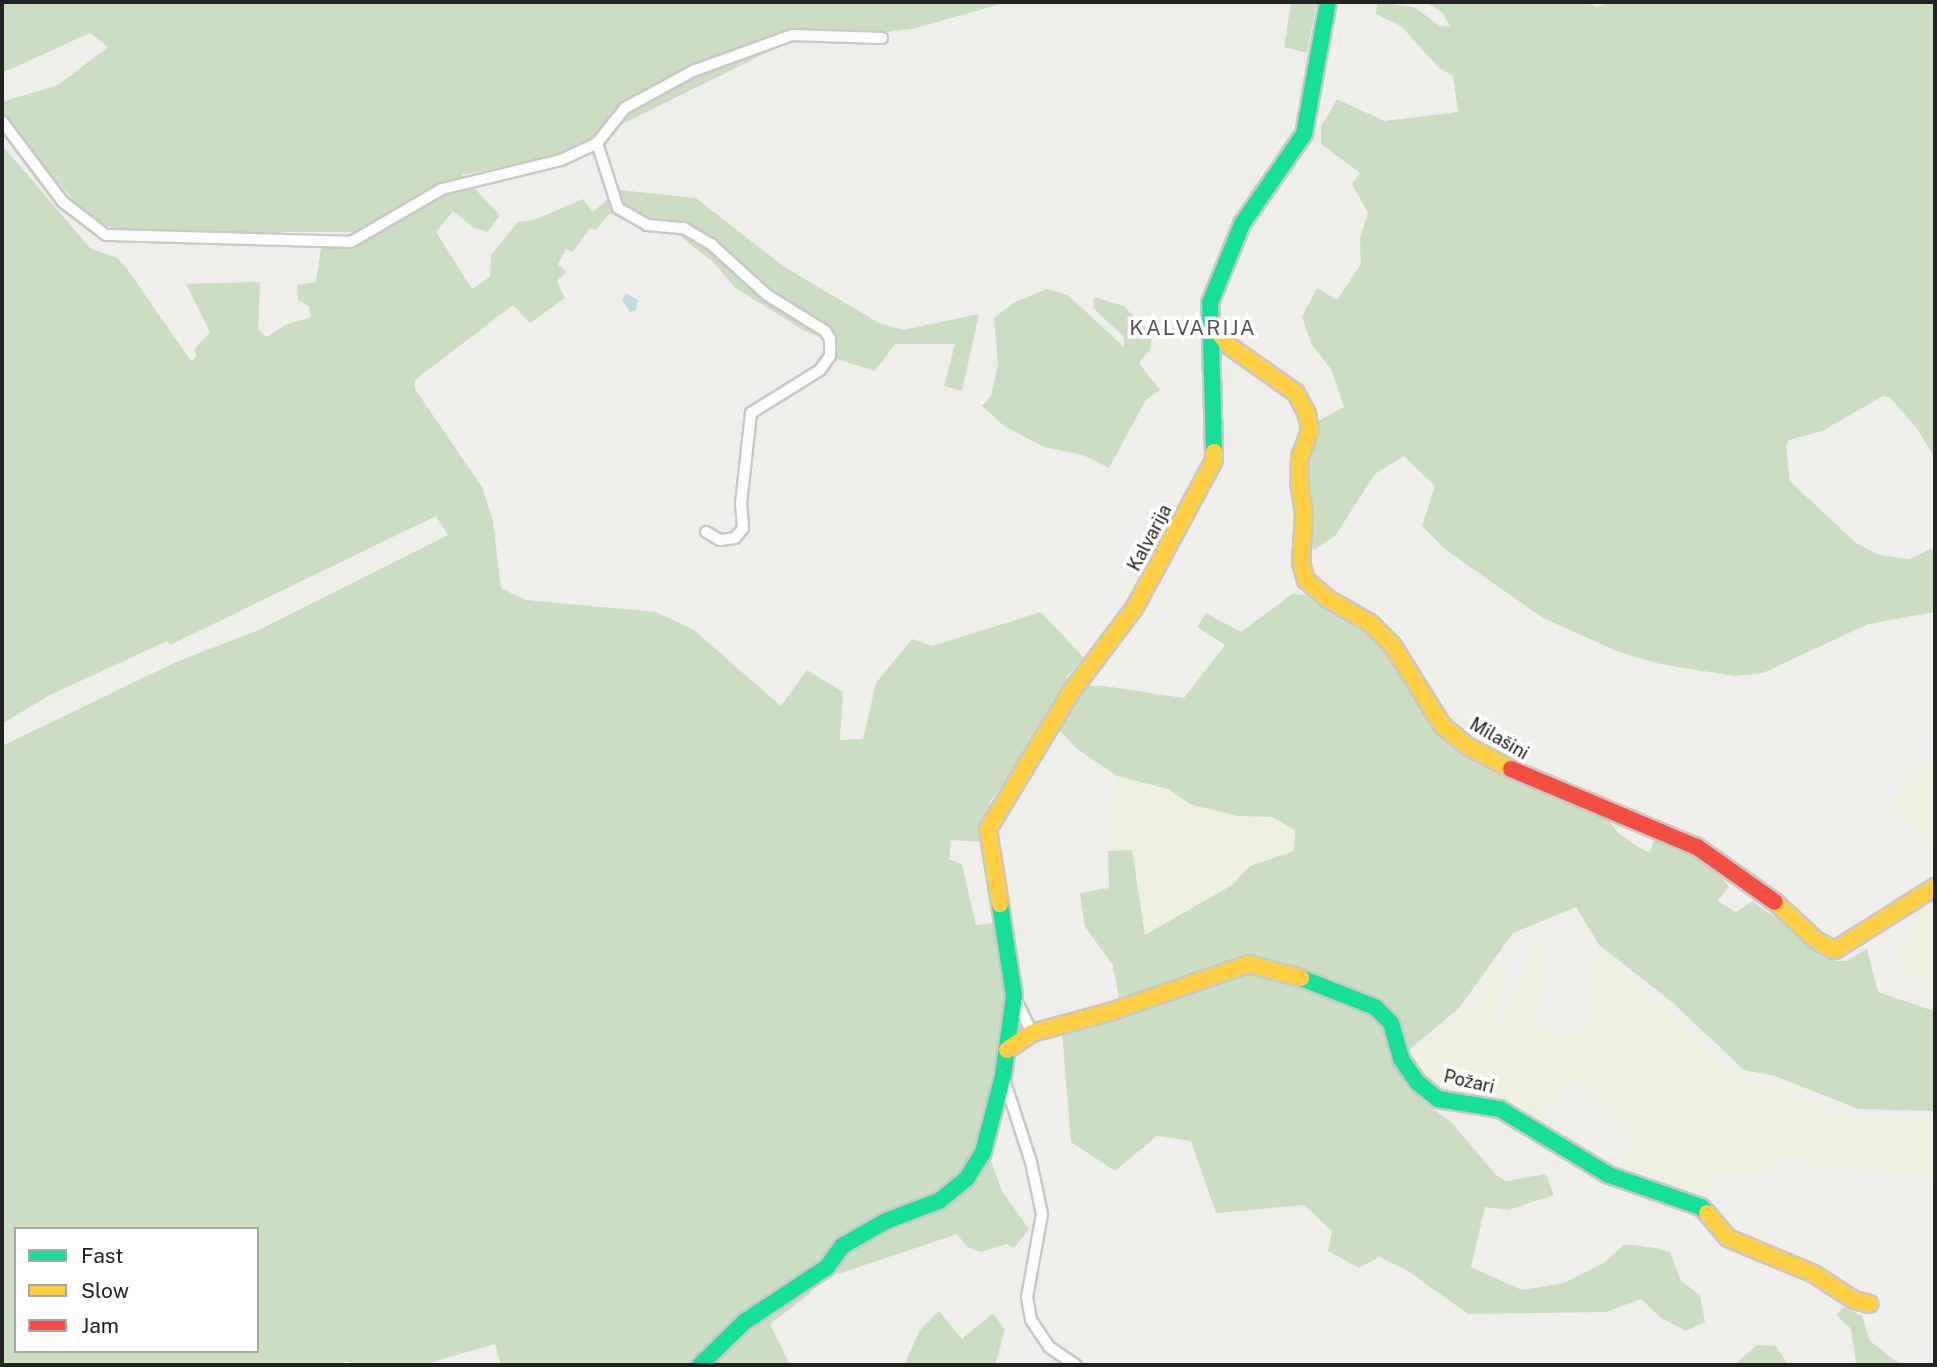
<!DOCTYPE html>
<html>
<head>
<meta charset="utf-8">
<style>
	body { margin:0 }
	#map { position:relative; width:1937px; height:1367px; overflow:hidden; background:#f0eeeb; font-family:"Public Sans",sans-serif }
	div>[style] { position:absolute }
	.farmland>* { inset:0; background:#efefdf }
	.forest>* { inset:0; background:#cbdec1 }
	.water>* { inset:0; background:#bfdbe3 }
	.roads { filter:drop-shadow(2px 0 #c9c8c7) drop-shadow(-2px 0 #c9c8c7) drop-shadow(0 2px #c9c8c7) drop-shadow(0 -2px #c9c8c7) }
	.street>* { height:10px; margin:-5px; padding:0 5px; transform-origin:5px; border-radius:5px; background:#fdfcfc }
	.fast>* { height:16px; margin:-8px; padding:0 8px; transform-origin:8px; border-radius:8px; background:#16e098 }
	.slow>* { height:16px; margin:-8px; padding:0 8px; transform-origin:8px; border-radius:8px; background:#ffcf43 }
	.jam>* { height:16px; margin:-8px; padding:0 8px; transform-origin:8px; border-radius:8px; background:#f24e42 }
	span { translate:-50% -50%; white-space:nowrap; text-align:center; line-height:1.15; -webkit-text-stroke:7px #fff; paint-order:stroke }
	.street-label { font-size:18px; color:#222 }
	.quarter-label { font-size:21px; color:#555; letter-spacing:2px }
	.frame { position:absolute; inset:0; border:4px solid #222; pointer-events:none }
	.legend { position:absolute; left:14px; top:1227px; width:245px; height:126px; box-sizing:border-box; background:#fff; border:2px solid #a7a7a7; margin:0; padding:9px 12px; list-style:none; font-size:21px; color:#222 }
	.legend li { display:flex; align-items:center; gap:14px; height:35px }
	.legend b { width:35px; border:2px solid #a7a7a7 }
</style>
</head>
<body>
<div id="map">
	<div class="farmland">
		<div style="clip-path:polygon(1935px 753px,1935px 851px,1934px 852px,1891px 800px)"></div>
		<div style="clip-path:polygon(1117px 776px,1168px 789px,1192px 805px,1238px 816px,1272px 817px,1295px 830px,1294px 851px,1250px 866px,1232px 885px,1144px 935px,1132px 851px,1108px 851px)"></div>
		<div style="clip-path:polygon(1920px 907px,1935px 908px,1935px 1050px,1928px 986px,1896px 961px)"></div>
		<div style="clip-path:polygon(1545px 944px,1537px 1027px,1586px 1029px,1593px 951px,1658px 1002px,1731px 1073px,1801px 1093px,1850px 1117px,1935px 1119px,1935px 1179px,1831px 1167px,1808px 1168px,1807px 1160px,1780px 1161px,1778px 1170px,1718px 1176px,1694px 1199px,1619px 1163px,1636px 1135px,1569px 1079px,1538px 1124px,1438px 1092px,1409px 1061px,1439px 1030px,1477px 1001px,1497px 972px,1512px 961px,1496px 1015px,1503px 1022px,1533px 946px)"></div>
	</div>
	<div class="forest">
		<div style="clip-path:polygon(evenodd,2px 2px,1008px 2px,912px 29px,784px 44px,560px 155px,462px 175px,500px 215px,488px 232px,474px 228px,453px 211px,436px 232px,472px 289px,490px 277px,491px 255px,518px 222px,534px 220px,583px 199px,593px 212px,619px 190px,696px 198px,783px 266px,879px 323px,903px 330px,979px 314px,962px 391px,944px 386px,955px 344px,895px 344px,875px 371px,837px 359px,836px 344px,803px 330px,734px 287px,713px 262px,680px 236px,626px 222px,610px 213px,596px 230px,590px 228px,573px 252px,566px 249px,558px 264px,566px 272px,557px 281px,565px 298px,530px 323px,513px 305px,415px 380px,415px 389px,482px 487px,493px 521px,501px 588px,525px 600px,656px 612px,694px 630px,781px 706px,807px 670px,843px 692px,840px 740px,863px 739px,876px 683px,912px 639px,932px 646px,1041px 612px,1085px 659px,1066px 677px,1070px 686px,1104px 686px,1184px 698px,1225px 645px,1197px 627px,1206px 613px,1241px 632px,1292px 594px,1312px 595px,1381px 639px,1449px 737px,1607px 818px,1618px 833px,1643px 850px,1650px 852px,1655px 837px,1706px 858px,1729px 887px,1717px 901px,1736px 912px,1752px 901px,1836px 961px,1846px 961px,1867px 949px,1878px 992px,1934px 1011px,1935px 1111px,1858px 1109px,1775px 1076px,1744px 1070px,1673px 1003px,1599px 945px,1576px 907px,1513px 933px,1459px 1008px,1395px 1062px,1428px 1105px,1451px 1122px,1496px 1175px,1506px 1181px,1546px 1174px,1554px 1195px,1508px 1210px,1485px 1207px,1471px 1267px,1522px 1290px,1564px 1283px,1602px 1264px,1625px 1244px,1656px 1248px,1670px 1252px,1681px 1281px,1700px 1295px,1705px 1322px,1686px 1331px,1661px 1318px,1641px 1299px,1606px 1312px,1468px 1314px,1405px 1269px,1379px 1257px,1359px 1268px,1328px 1251px,1332px 1231px,1304px 1205px,1216px 1213px,1191px 1141px,1157px 1136px,1115px 1171px,1071px 1142px,1062px 1032px,1122px 1016px,1113px 965px,1085px 927px,1080px 893px,1109px 888px,1108px 851px,1132px 850px,1145px 935px,1232px 885px,1250px 866px,1294px 851px,1295px 830px,1272px 817px,1238px 816px,1192px 805px,1168px 789px,1117px 776px,1077px 749px,1049px 719px,990px 802px,983px 842px,951px 840px,949px 859px,962px 864px,976px 925px,994px 923px,1009px 998px,1002px 1057px,982px 1136px,1002px 1191px,1029px 1229px,1014px 1248px,1006px 1244px,981px 1252px,967px 1247px,957px 1234px,838px 1274px,822px 1262px,805px 1280px,811px 1293px,770px 1324px,790px 1365px,501px 1365px,495px 1344px,422px 1365px,356px 1365px,346px 1361px,342px 1365px,2px 1365px,2px 746px,176px 662px,261px 629px,448px 535px,436px 516px,170px 645px,167px 641px,48px 696px,2px 724px,2px 145px,90px 248px,117px 258px,125px 266px,191px 361px,197px 356px,194px 350px,210px 332px,186px 284px,260px 282px,258px 330px,267px 337px,285px 325px,311px 317px,309px 306px,298px 300px,297px 285px,316px 282px,321px 248px,348px 246px,368px 232px,122px 232px,89px 218px,39px 160px,2px 110px,2px 102px,58px 85px,108px 47px,90px 33px,2px 73px,2px 2px,16px 1229px,257px 1229px,257px 1351px,16px 1351px,16px 1229px)"></div>
		<div style="clip-path:polygon(1291px 2px,1317px 2px,1307px 53px,1284px 47px)"></div>
		<div style="clip-path:polygon(1377px 2px,1414px 7px,1440px 26px,1450px 27px,1443px 13px,1425px 2px,1585px 2px,1597px 7px,1610px 2px,1935px 2px,1935px 458px,1916px 427px,1890px 398px,1883px 396px,1822px 431px,1789px 440px,1786px 447px,1790px 481px,1856px 543px,1879px 555px,1909px 559px,1935px 547px,1935px 612px,1868px 624px,1763px 673px,1734px 676px,1660px 664px,1619px 652px,1543px 618px,1446px 550px,1422px 526px,1435px 486px,1404px 456px,1375px 474px,1335px 536px,1314px 550px,1306px 544px,1305px 481px,1314px 432px,1318px 421px,1344px 407px,1332px 371px,1311px 343px,1302px 317px,1317px 288px,1337px 300px,1361px 264px,1360px 238px,1368px 213px,1352px 184px,1360px 173px,1321px 144px,1321px 127px,1337px 99px,1384px 121px,1458px 112px,1453px 76px,1439px 68px,1401px 26px,1376px 14px)"></div>
		<div style="clip-path:polygon(1047px 289px,1068px 295px,1124px 347px,1124px 337px,1093px 308px,1094px 297px,1124px 306px,1152px 336px,1150px 350px,1139px 363px,1160px 390px,1146px 400px,1109px 468px,1083px 455px,1044px 447px,1004px 426px,982px 406px,991px 396px,998px 364px,994px 318px,1013px 303px)"></div>
		<div style="clip-path:polygon(1844px 1307px,1862px 1316px,1870px 1341px,1901px 1365px,1856px 1365px,1851px 1329px,1836px 1315px)"></div>
		<div style="clip-path:polygon(939px 1311px,962px 1339px,993px 1313px,1005px 1330px,995px 1365px,904px 1365px,920px 1330px)"></div>
		<div style="clip-path:polygon(1757px 1345px,1776px 1346px,1788px 1365px,1734px 1365px)"></div>
	</div>
	<div class="water">
		<div style="clip-path:polygon(626px 293px,638px 300px,636px 310px,630px 312px,622px 300px)"></div>
	</div>
	<div class="roads">
		<div class="street">
			<div style="left:2px;top:121px;width:101px;rotate:53deg"></div>
			<div style="left:63px;top:202px;width:54px;rotate:37.5deg"></div>
			<div style="left:106px;top:235px;width:245px;rotate:1.6deg"></div>
			<div style="left:351px;top:242px;width:105px;rotate:-30.2deg"></div>
			<div style="left:442px;top:189px;width:122px;rotate:-13.7deg"></div>
			<div style="left:561px;top:160px;width:40px;rotate:-25deg"></div>
			<div style="left:597px;top:143px;width:45px;rotate:-51.3deg"></div>
			<div style="left:625px;top:108px;width:77px;rotate:-28.6deg"></div>
			<div style="left:693px;top:71px;width:105px;rotate:-20deg"></div>
			<div style="left:792px;top:35px;width:90px;rotate:1.9deg"></div>
			<div style="left:597px;top:143px;width:68px;rotate:72.1deg"></div>
			<div style="left:618px;top:208px;width:34px;rotate:30deg"></div>
			<div style="left:647px;top:225px;width:37px;rotate:5deg"></div>
			<div style="left:684px;top:228px;width:31px;rotate:31deg"></div>
			<div style="left:711px;top:244px;width:76px;rotate:42.3deg"></div>
			<div style="left:767px;top:295px;width:68px;rotate:31.8deg"></div>
			<div style="left:825px;top:331px;width:9px;rotate:58deg"></div>
			<div style="left:830px;top:339px;width:17px;rotate:90deg"></div>
			<div style="left:830px;top:356px;width:17px;rotate:126deg"></div>
			<div style="left:820px;top:370px;width:81px;rotate:148.1deg"></div>
			<div style="left:751px;top:413px;width:91px;rotate:96.3deg"></div>
			<div style="left:741px;top:503px;width:25px;rotate:85deg"></div>
			<div style="left:743px;top:528px;width:13px;rotate:129deg"></div>
			<div style="left:735px;top:538px;width:15px;rotate:172deg"></div>
			<div style="left:720px;top:540px;width:16px;rotate:-150deg"></div>
			<div style="left:1014px;top:996px;width:41px;rotate:64.1deg"></div>
			<div style="left:1003px;top:1076px;width:90px;rotate:72deg"></div>
			<div style="left:1031px;top:1162px;width:53px;rotate:78.1deg"></div>
			<div style="left:1042px;top:1214px;width:84px;rotate:100.2deg"></div>
			<div style="left:1027px;top:1297px;width:23px;rotate:80deg"></div>
			<div style="left:1031px;top:1320px;width:32px;rotate:56deg"></div>
			<div style="left:1049px;top:1347px;width:32px;rotate:34deg"></div>
		</div>
		<div class="fast">
			<div style="left:1214px;top:452px;width:149px;rotate:-91.5deg"></div>
			<div style="left:1210px;top:303px;width:85px;rotate:-67.9deg"></div>
			<div style="left:1242px;top:224px;width:109px;rotate:-55.4deg"></div>
			<div style="left:1304px;top:134px;width:134px;rotate:-79.7deg"></div>
			<div style="left:1301px;top:978px;width:79px;rotate:21.4deg"></div>
			<div style="left:1375px;top:1007px;width:23px;rotate:45deg"></div>
			<div style="left:1391px;top:1023px;width:37px;rotate:74deg"></div>
			<div style="left:1401px;top:1059px;width:29px;rotate:55deg"></div>
			<div style="left:1418px;top:1083px;width:26px;rotate:39deg"></div>
			<div style="left:1438px;top:1099px;width:63px;rotate:9.2deg"></div>
			<div style="left:1500px;top:1109px;width:127px;rotate:31.2deg"></div>
			<div style="left:1609px;top:1175px;width:97px;rotate:19.2deg"></div>
			<div style="left:1701px;top:1207px;width:8px;rotate:45deg"></div>
			<div style="left:700px;top:1365px;width:62px;rotate:-44.3deg"></div>
			<div style="left:744px;top:1322px;width:100px;rotate:-33.5deg"></div>
			<div style="left:827px;top:1267px;width:26px;rotate:-54deg"></div>
			<div style="left:842px;top:1246px;width:51px;rotate:-29.6deg"></div>
			<div style="left:886px;top:1221px;width:57px;rotate:-20.7deg"></div>
			<div style="left:939px;top:1201px;width:36px;rotate:-39deg"></div>
			<div style="left:967px;top:1178px;width:31px;rotate:-58deg"></div>
			<div style="left:983px;top:1152px;width:79px;rotate:-75.3deg"></div>
			<div style="left:1003px;top:1076px;width:81px;rotate:-82.2deg"></div>
			<div style="left:1014px;top:996px;width:93px;rotate:-98.7deg"></div>
		</div>
		<div class="slow">
			<div style="left:1213px;top:325px;width:25px;rotate:53deg"></div>
			<div style="left:1228px;top:345px;width:83px;rotate:35.2deg"></div>
			<div style="left:1296px;top:393px;width:24px;rotate:62deg"></div>
			<div style="left:1307px;top:414px;width:17px;rotate:80deg"></div>
			<div style="left:1310px;top:431px;width:28px;rotate:111deg"></div>
			<div style="left:1300px;top:457px;width:25px;rotate:92deg"></div>
			<div style="left:1299px;top:482px;width:32px;rotate:81deg"></div>
			<div style="left:1304px;top:514px;width:49px;rotate:93.5deg"></div>
			<div style="left:1301px;top:563px;width:18px;rotate:74deg"></div>
			<div style="left:1306px;top:580px;width:29px;rotate:41deg"></div>
			<div style="left:1328px;top:599px;width:48px;rotate:29.7deg"></div>
			<div style="left:1370px;top:623px;width:33px;rotate:45deg"></div>
			<div style="left:1393px;top:646px;width:93px;rotate:58.2deg"></div>
			<div style="left:1442px;top:725px;width:33px;rotate:40deg"></div>
			<div style="left:1467px;top:746px;width:50px;rotate:27.6deg"></div>
			<div style="left:1775px;top:902px;width:57px;rotate:42.9deg"></div>
			<div style="left:1817px;top:941px;width:20px;rotate:27deg"></div>
			<div style="left:1835px;top:950px;width:118px;rotate:-32.2deg"></div>
			<div style="left:1000px;top:904px;width:76px;rotate:-99.1deg"></div>
			<div style="left:988px;top:829px;width:160px;rotate:-58.8deg"></div>
			<div style="left:1071px;top:692px;width:106px;rotate:-53deg"></div>
			<div style="left:1135px;top:607px;width:167px;rotate:-61.7deg"></div>
			<div style="left:1214px;top:460px;width:8px;rotate:-90deg"></div>
			<div style="left:1007px;top:1050px;width:30px;rotate:-34deg"></div>
			<div style="left:1032px;top:1033px;width:84px;rotate:-15.2deg"></div>
			<div style="left:1113px;top:1011px;width:143px;rotate:-19.2deg"></div>
			<div style="left:1248px;top:964px;width:55px;rotate:14.8deg"></div>
			<div style="left:1707px;top:1213px;width:33px;rotate:50deg"></div>
			<div style="left:1728px;top:1238px;width:93px;rotate:22.7deg"></div>
			<div style="left:1814px;top:1274px;width:48px;rotate:33deg"></div>
			<div style="left:1854px;top:1300px;width:16px;rotate:14deg"></div>
		</div>
		<div class="jam">
			<div style="left:1511px;top:769px;width:202px;rotate:22.8deg"></div>
			<div style="left:1697px;top:847px;width:95px;rotate:35.2deg"></div>
		</div>
	</div>
	<div class="street-label">
		<span style="left:1150px;top:538px;rotate:-62deg">Kalvarija</span>
		<span style="left:1499px;top:739px;rotate:30deg">Milašini</span>
		<span style="left:1469px;top:1082px;rotate:13deg">Požari</span>
	</div>
	<div class="quarter-label">
		<span style="left:1193px;top:328px">KALVARIJA</span>
	</div>
	<div class="frame"></div>
	<ul class="legend">
	<li><b style="height:9px;background:#16e098"></b>Fast</li>
	<li><b style="height:9px;background:#ffcf43"></b>Slow</li>
	<li><b style="height:9px;background:#f24e42"></b>Jam</li>
	</ul>
</div>
</body>
</html>
